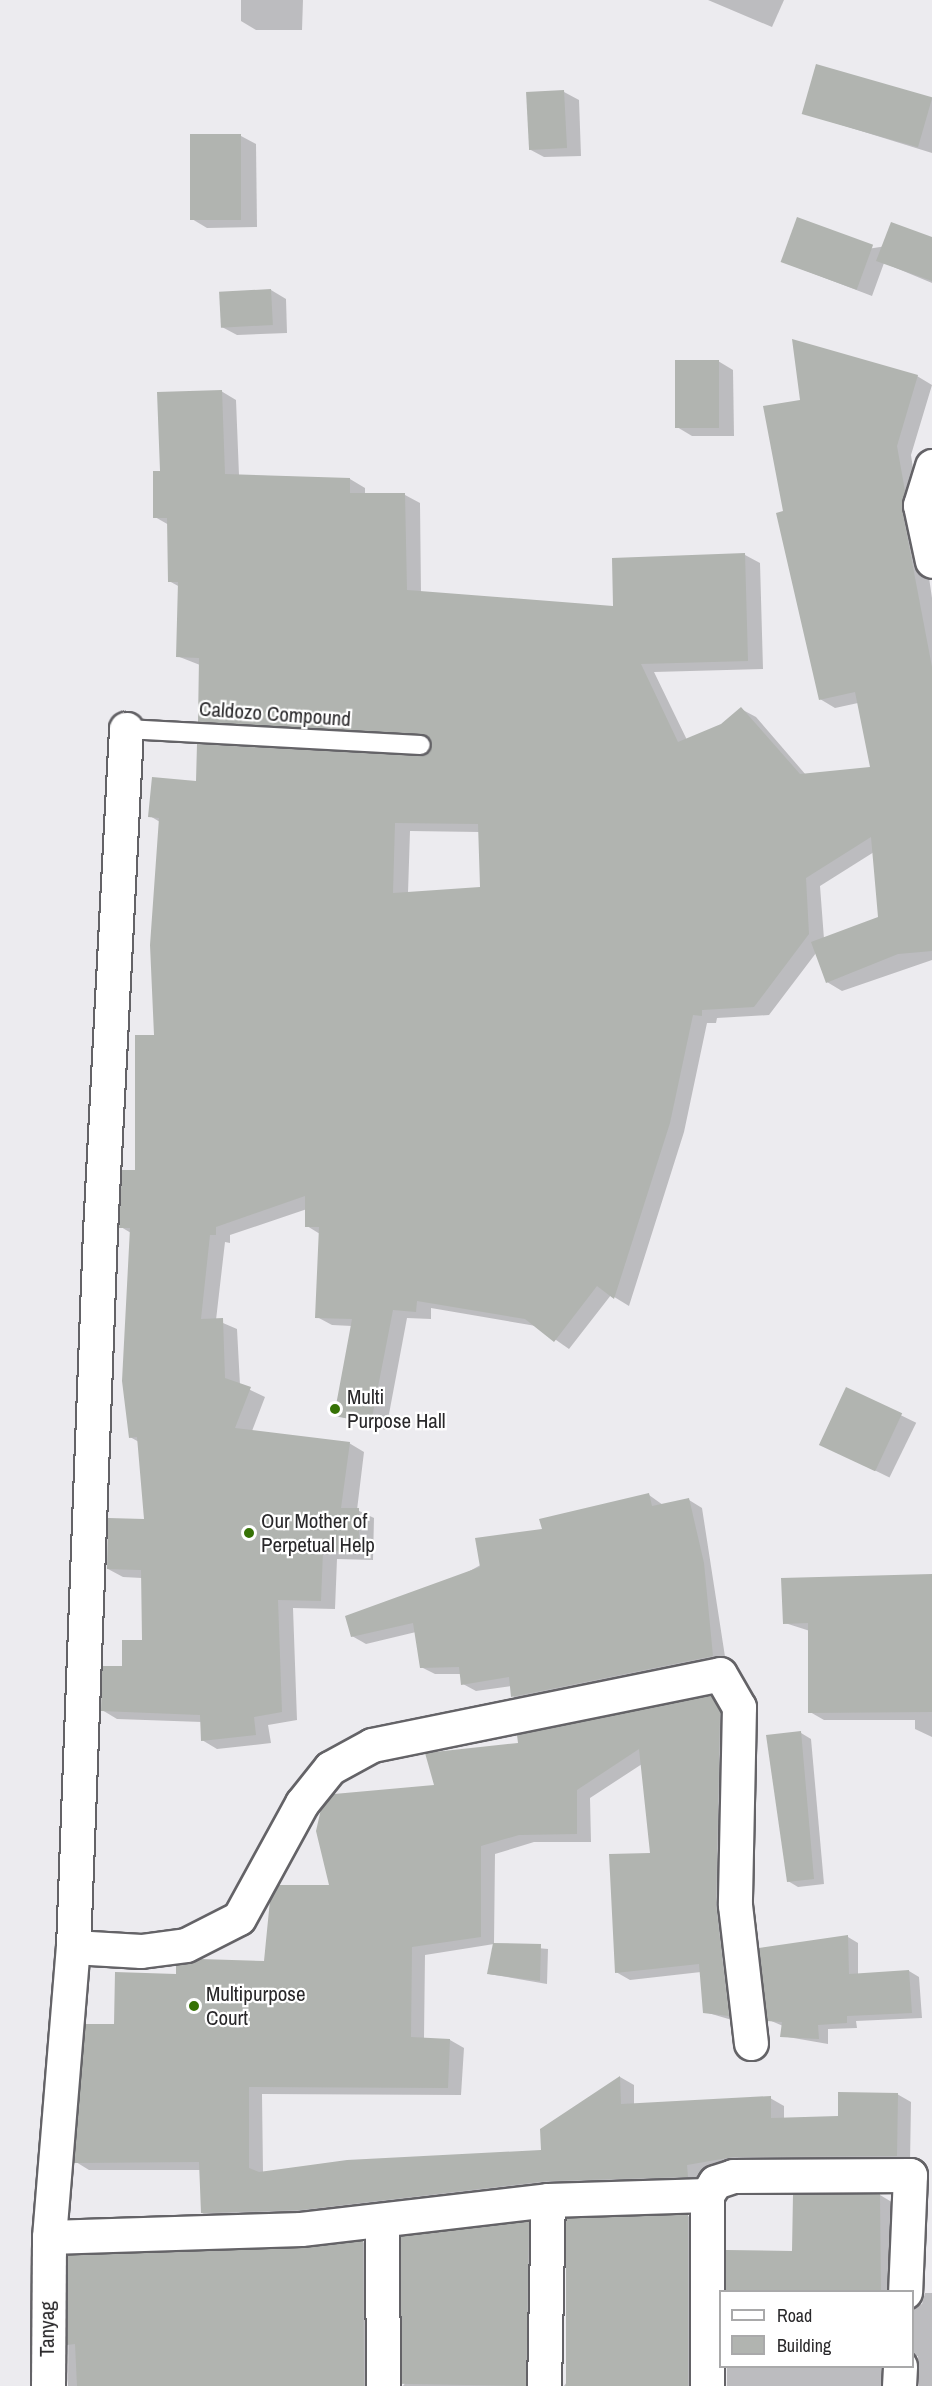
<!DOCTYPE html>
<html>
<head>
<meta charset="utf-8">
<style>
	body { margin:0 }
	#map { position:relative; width:932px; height:2386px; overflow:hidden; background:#ecebef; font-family:"Archivo Narrow",sans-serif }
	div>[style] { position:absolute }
	.shadow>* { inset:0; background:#0003; transform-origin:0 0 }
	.building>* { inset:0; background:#b1b4b0; transform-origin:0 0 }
	.roads { filter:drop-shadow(2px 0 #646367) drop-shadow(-2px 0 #646367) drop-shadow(0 2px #646367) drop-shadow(0 -2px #646367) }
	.lane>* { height:18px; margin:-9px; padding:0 9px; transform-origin:9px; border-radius:9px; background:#fff }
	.street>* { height:33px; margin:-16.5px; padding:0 16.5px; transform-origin:16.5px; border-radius:16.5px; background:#fff }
	.dots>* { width:16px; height:16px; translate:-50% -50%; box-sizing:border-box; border:3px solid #fff; border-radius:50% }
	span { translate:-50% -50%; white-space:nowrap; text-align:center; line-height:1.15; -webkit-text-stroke:4.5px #fff; paint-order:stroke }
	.street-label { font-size:21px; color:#29282a }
	.poi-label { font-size:21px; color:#29282a }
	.left { translate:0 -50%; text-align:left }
	.legend { position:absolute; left:719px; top:2290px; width:195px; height:78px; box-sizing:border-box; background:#fff; border:2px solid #a9a9aa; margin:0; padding:8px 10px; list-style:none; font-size:18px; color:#29282a }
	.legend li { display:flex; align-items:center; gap:12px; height:30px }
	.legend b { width:30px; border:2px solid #a9a9aa }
</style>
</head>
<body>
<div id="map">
	<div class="shadow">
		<div style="clip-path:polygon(241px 0,303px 0,302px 30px,256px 30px,241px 21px)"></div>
		<div style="clip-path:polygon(708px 0,784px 0,772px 27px)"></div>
		<div style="clip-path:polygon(564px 92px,579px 100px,581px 156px,544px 157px,529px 149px)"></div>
		<div style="clip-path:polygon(932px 98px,932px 153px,803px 113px)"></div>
		<div style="clip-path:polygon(241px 136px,256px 144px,257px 227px,207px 228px,192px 219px)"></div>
		<div style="clip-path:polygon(932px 239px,932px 283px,884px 263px,872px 296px,783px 262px)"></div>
		<div style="clip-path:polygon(271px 290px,286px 299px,287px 333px,237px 335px,222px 327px)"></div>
		<div style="clip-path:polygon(718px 361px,733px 370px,734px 436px,692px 436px,677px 427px)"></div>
		<div style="clip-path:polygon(evenodd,917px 376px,932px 385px,911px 455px,932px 598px,932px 960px,842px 991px,827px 982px,816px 953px,769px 1015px,717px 1018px,716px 1023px,707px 1023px,684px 1132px,629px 1306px,611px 1295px,569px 1349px,536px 1326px,431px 1308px,431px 1319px,407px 1318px,386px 1430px,335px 1415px,352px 1326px,332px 1325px,317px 1317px,320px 1234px,307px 1226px,307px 1209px,230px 1235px,230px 1243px,225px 1242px,216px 1320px,237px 1329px,240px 1385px,265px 1397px,252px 1431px,349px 1443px,364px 1452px,357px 1510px,374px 1518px,373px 1560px,337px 1559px,335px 1609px,293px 1608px,297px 1720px,268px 1725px,271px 1743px,217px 1749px,202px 1740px,202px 1722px,117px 1719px,102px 1710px,143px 1642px,142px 1578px,123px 1577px,108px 1569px,146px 1521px,139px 1442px,130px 1437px,131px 1233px,121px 1227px,137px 1171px,155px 1037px,160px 822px,150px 816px,198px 783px,421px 758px,434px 745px,214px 729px,199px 721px,200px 665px,177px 656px,180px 587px,169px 581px,169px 525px,155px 517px,161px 473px,221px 391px,236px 400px,239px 475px,350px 479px,365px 488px,365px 495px,405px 495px,420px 503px,421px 593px,615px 607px,745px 555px,760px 563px,763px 669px,654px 672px,687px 740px,722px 725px,741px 709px,756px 717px,806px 775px,872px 768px,858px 703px,835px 708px,820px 699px,785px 512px,801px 401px,917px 376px,410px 831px,479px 832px,482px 889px,408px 893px,410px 831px,917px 376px,874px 852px,879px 918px,824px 939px,820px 886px,874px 852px)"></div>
		<div style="left:847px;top:1389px;width:77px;height:61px;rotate:26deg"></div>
		<div style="clip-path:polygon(649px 1495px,663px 1505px,689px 1500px,702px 1508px,726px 1663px,526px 1704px,513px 1696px,511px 1686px,476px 1691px,463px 1684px,462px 1674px,435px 1674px,421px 1667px,416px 1632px,366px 1644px,352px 1636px,544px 1530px)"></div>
		<div style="clip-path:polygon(932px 1576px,932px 1737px,915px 1729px,915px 1720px,824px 1720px,810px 1712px,810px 1631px,785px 1623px)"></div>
		<div style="clip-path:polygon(710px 1697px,724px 1705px,742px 2023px,705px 2012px,701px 1972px,630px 1980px,616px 1972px,651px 1854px,642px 1764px,590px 1798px,591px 1842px,534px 1842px,495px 1854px,494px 1944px,548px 1949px,547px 1984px,489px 1974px,494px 1944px,425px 1955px,424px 2039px,450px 2040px,464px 2048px,461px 2095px,262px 2094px,263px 2173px,542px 2151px,542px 2130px,620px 2077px,634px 2085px,634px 2105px,770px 2098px,784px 2106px,784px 2119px,840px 2118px,897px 2094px,911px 2102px,910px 2163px,747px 2164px,701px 2173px,701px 2184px,216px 2221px,202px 2213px,200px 2170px,89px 2170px,76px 2162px,115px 2025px,178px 1975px,266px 1962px,331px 1887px,436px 1786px,519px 1744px)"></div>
		<div style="clip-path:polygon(801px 1733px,811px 1739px,824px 1884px,798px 1887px,788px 1881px)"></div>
		<div style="clip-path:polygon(848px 1937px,858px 1943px,858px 1975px,909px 1971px,919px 1977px,922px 2018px,856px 2021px,857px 2028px,828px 2029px,828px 2044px,782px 2036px,783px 2026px,769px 2020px)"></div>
		<div style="clip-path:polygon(880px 2195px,895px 2204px,895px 2292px,727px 2292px)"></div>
		<div style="clip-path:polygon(688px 2216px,703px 2224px,703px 2386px,564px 2386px)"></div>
		<div style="clip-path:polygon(528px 2223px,543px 2231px,540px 2386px,403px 2386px)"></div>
		<div style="clip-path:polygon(363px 2242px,378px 2251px,379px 2386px,68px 2386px,69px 2257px)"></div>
		<div style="clip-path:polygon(925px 2293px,932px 2293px,932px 2386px,919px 2386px,918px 2356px,912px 2357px,912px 2308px,922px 2304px)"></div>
		<div style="left:727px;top:2366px;width:172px;height:20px"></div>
	</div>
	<div class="building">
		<div style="left:816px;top:64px;width:121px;height:52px;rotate:16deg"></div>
		<div style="left:564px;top:90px;width:58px;height:38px;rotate:87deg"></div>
		<div style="left:190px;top:134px;width:51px;height:86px"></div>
		<div style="left:797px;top:217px;width:81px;height:48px;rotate:20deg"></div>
		<div style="clip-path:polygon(891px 222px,932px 237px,932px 281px,876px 261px)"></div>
		<div style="left:271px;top:289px;width:36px;height:52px;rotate:87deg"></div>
		<div style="clip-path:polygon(evenodd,792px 339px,918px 375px,897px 446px,905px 491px,902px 509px,932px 667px,932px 951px,898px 954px,826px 983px,811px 942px,878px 917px,871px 837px,806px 878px,809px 934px,754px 1007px,702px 1010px,702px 1016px,693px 1015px,670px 1123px,614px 1299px,597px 1286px,554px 1342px,525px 1319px,417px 1301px,416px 1312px,393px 1310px,371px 1423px,334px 1416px,352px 1319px,315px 1318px,319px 1227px,305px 1227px,305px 1196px,216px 1227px,216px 1235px,210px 1235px,201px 1319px,223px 1318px,225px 1378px,251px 1387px,235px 1428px,350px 1442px,341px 1508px,359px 1508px,359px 1552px,323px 1551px,321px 1601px,278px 1600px,282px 1712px,254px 1717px,256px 1735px,201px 1741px,200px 1715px,101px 1711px,102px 1666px,122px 1666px,122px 1640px,142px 1640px,141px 1570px,107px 1569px,108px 1518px,144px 1519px,137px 1437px,129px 1438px,122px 1381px,130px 1228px,119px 1228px,122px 1170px,135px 1170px,135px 1035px,154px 1035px,150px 945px,159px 818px,148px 817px,152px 777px,196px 781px,197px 744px,420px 756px,432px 745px,422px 734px,198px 722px,199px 658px,176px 657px,178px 582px,168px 582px,167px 518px,153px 518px,153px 471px,160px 471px,157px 392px,222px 390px,225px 474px,350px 478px,350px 493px,405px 493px,407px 590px,613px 606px,612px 558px,745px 553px,748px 661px,641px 664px,678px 742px,721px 724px,741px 707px,800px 774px,870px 767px,855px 692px,819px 700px,776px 513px,783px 511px,763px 406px,800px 400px,792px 339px,395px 823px,478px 824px,480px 887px,393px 893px,395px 823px)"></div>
		<div style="left:675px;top:360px;width:44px;height:68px"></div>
		<div style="left:846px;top:1387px;width:62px;height:64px;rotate:25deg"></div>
		<div style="clip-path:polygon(649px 1493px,652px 1506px,689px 1498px,704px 1563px,713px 1656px,511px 1697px,509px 1677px,461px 1685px,459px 1667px,420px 1668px,413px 1623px,351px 1637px,345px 1616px,480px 1567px,475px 1538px,542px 1529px,539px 1519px)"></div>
		<div style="clip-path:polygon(932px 1574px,932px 1712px,808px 1713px,808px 1623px,783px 1624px,781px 1578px)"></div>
		<div style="clip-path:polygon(711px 1695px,720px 1712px,716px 1905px,729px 2016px,703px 2013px,699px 1964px,615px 1973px,609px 1854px,650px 1853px,639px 1749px,577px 1790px,577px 1834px,519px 1835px,481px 1846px,481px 1937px,412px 1947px,411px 2037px,450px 2039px,448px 2088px,249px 2087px,249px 2168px,259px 2172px,347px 2160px,541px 2150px,540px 2129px,620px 2076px,621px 2104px,771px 2096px,771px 2118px,838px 2116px,838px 2092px,898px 2093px,897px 2156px,733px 2157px,687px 2165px,688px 2177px,547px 2181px,300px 2210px,201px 2213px,199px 2162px,74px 2163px,85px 2024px,114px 2024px,115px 1972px,176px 1974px,176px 1965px,200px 1959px,264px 1961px,270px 1900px,278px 1885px,329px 1885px,316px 1831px,321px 1809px,334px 1794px,434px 1785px,425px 1753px,518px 1743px,517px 1735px)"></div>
		<div style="clip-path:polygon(801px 1731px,814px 1879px,787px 1882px,766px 1735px)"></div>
		<div style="clip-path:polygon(848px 1935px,849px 1974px,909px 1970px,912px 2013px,847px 2016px,847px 2023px,818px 2025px,819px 2039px,780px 2037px,782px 2022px,767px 2021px,759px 1948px)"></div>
		<div style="clip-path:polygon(493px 1943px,541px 1944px,540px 1981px,487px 1974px)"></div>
		<div style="clip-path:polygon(793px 2194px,880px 2194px,881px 2292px,726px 2292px,726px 2250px,792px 2251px)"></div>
		<div style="left:688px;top:2214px;width:172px;height:122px;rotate:90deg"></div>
		<div style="left:529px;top:2221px;width:165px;height:129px;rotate:91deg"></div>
		<div style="clip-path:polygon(363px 2241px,364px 2386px,77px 2386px,75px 2344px,67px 2345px,68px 2255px)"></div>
	</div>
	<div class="roads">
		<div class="lane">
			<div style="left:126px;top:729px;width:295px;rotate:3.1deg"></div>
		</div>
		<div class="street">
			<div style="left:932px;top:466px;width:41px;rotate:107.1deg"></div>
			<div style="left:920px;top:505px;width:57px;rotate:77.9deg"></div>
			<div style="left:73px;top:1947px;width:68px;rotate:3.4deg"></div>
			<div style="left:141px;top:1951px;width:45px;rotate:-7.6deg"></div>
			<div style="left:186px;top:1945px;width:59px;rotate:-27deg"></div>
			<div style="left:239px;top:1918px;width:131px;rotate:-61.3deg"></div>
			<div style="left:302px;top:1803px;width:45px;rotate:-51.3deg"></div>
			<div style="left:330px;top:1768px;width:48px;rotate:-28.7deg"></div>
			<div style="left:372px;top:1745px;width:355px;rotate:-11.5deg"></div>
			<div style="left:720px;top:1674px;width:38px;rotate:60deg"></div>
			<div style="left:739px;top:1707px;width:198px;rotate:91.2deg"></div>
			<div style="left:735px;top:1905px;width:139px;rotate:83.4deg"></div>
			<div style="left:707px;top:2195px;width:15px;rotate:-58deg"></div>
			<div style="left:715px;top:2182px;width:19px;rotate:-18deg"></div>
			<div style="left:733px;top:2176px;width:177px;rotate:-0.3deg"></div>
			<div style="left:910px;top:2175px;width:117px;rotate:92.4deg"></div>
			<div style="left:382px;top:2220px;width:166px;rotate:89.7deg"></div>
			<div style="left:49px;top:2237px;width:291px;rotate:-85.3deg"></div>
			<div style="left:73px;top:1947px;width:716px;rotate:-87.84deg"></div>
			<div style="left:100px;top:1232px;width:504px;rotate:-87.04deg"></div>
			<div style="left:48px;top:2386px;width:149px;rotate:-89.6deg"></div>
			<div style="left:49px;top:2237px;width:252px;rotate:-1.8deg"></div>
			<div style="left:301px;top:2229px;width:249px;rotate:-6.7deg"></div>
			<div style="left:548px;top:2200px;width:159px;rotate:-1.8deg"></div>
			<div style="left:707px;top:2195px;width:191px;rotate:90deg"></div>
			<div style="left:544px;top:2386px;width:186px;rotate:-88.8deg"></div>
			<div style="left:899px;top:2386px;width:20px;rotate:-87deg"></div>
		</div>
	</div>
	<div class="dots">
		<div style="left:335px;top:1409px;background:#367205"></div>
		<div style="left:249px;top:1533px;background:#367205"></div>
		<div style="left:194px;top:2006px;background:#367205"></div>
	</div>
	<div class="street-label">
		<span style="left:275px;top:714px;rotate:4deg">Caldozo Compound</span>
		<span style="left:47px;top:2329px;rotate:-90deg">Tanyag</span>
	</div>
	<div class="poi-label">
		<span class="left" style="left:347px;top:1409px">Multi<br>Purpose Hall</span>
		<span class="left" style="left:261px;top:1533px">Our Mother of<br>Perpetual Help</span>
		<span class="left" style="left:206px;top:2006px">Multipurpose<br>Court</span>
	</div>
	<ul class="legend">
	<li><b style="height:8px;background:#fff"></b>Road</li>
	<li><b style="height:16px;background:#b1b4b0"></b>Building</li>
	</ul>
</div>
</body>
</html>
